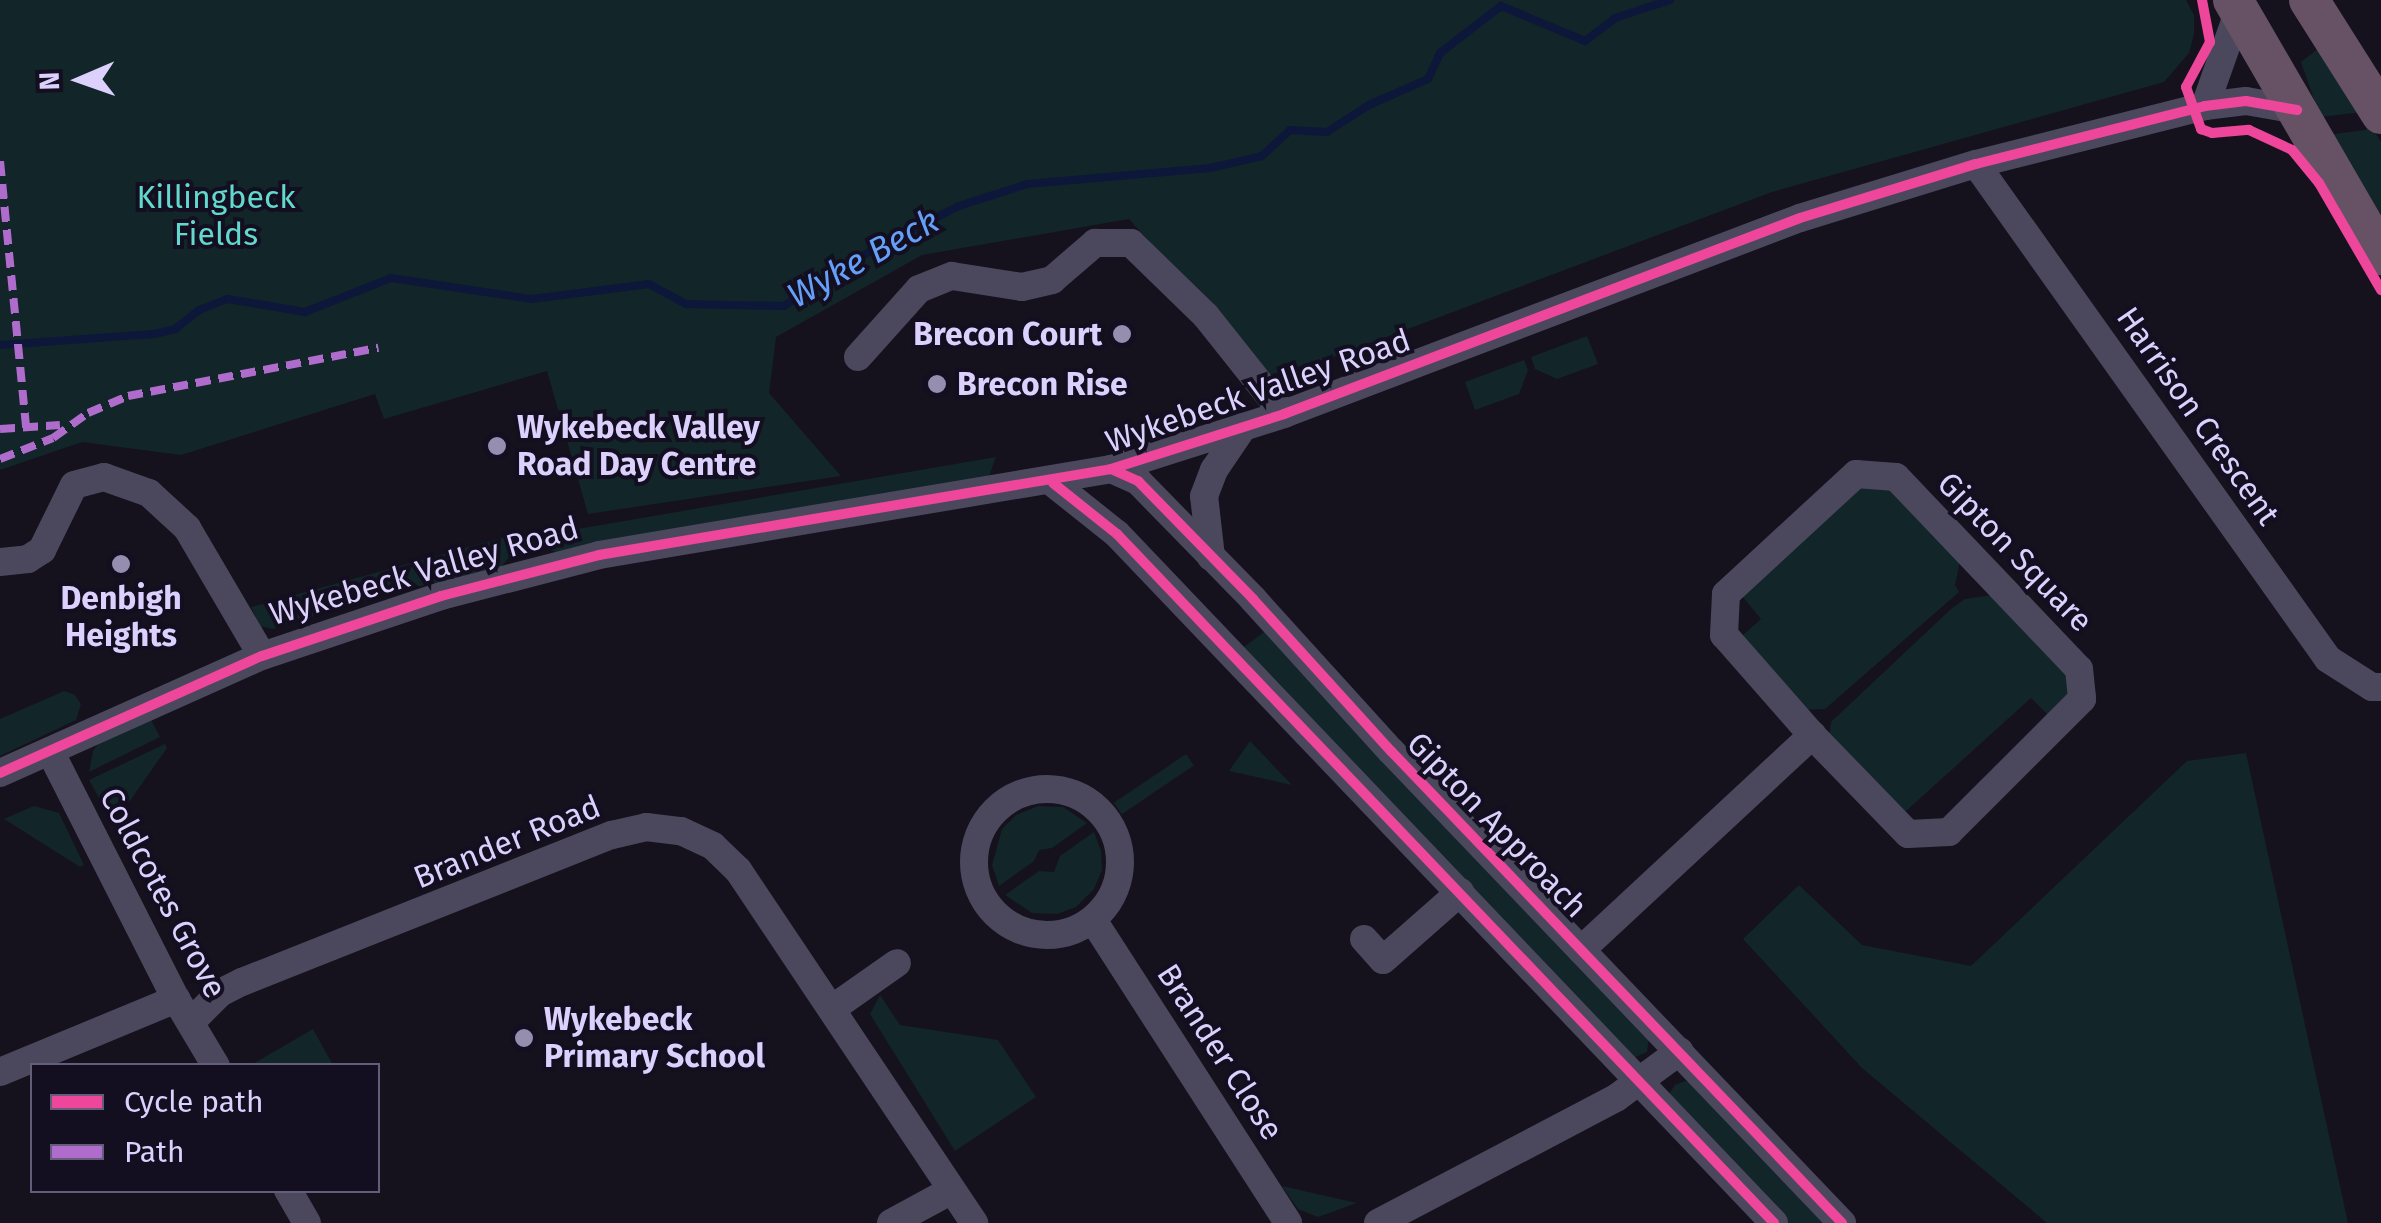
<!DOCTYPE html>
<html>
<head>
<meta charset="utf-8">
<style>
	body { margin:0 }
	#map { position:relative; width:2381px; height:1223px; overflow:hidden; background:#15121d; font-family:"Fira Sans",sans-serif }
	div>[style] { position:absolute }
	.green>* { inset:0; background:#122529; transform-origin:0 0 }
	.stream>* { height:8px; margin:-4px; padding:0 4px; transform-origin:4px; border-radius:4px; background:#0d173a }
	.minor>* { height:28px; margin:-14px; padding:0 14px; transform-origin:14px; border-radius:14px; background:#4b485e }
	.minor>.ring { margin:-14px; padding:0; box-sizing:content-box; background:none; border:28px solid #4b485e; border-radius:50% }
	.highway>* { height:40px; margin:-20px; padding:0 20px; transform-origin:20px; border-radius:20px; background:#675165 }
	.quiet>* { height:8px; margin-top:-4px; transform-origin:0; background:repeating-linear-gradient(90deg,#b06ccc 0 15px,transparent 0 23px) }
	.cycleway>* { height:10px; margin:-5px; padding:0 5px; transform-origin:5px; border-radius:5px; background:#ed469a }
	.dots>* { width:28px; height:28px; translate:-50% -50%; box-sizing:border-box; border:5px solid #140e21; border-radius:50% }
	span { translate:-50% -50%; white-space:nowrap; text-align:center; line-height:1.15; -webkit-text-stroke:8px #140e21; paint-order:stroke }
	.park-label { font-size:32px; color:#61d9cc }
	.poi-label { font-size:32px; color:#dcd1fd; font-weight:700 }
	.right { translate:-100% -50%; text-align:right }
	.left { translate:0 -50%; text-align:left }
	.street-label { font-size:32px; color:#dcd1fd }
	.water-label { font-size:35px; color:#649ff8; font-style:italic }
	.legend { position:absolute; left:30px; top:1063px; width:350px; height:130px; box-sizing:border-box; background:#140e21; border:2px solid #645c79; margin:0; padding:12px 18px; list-style:none; font-size:30px; color:#dcd1fd }
	.legend li { display:flex; align-items:center; gap:20px; height:50px }
	.legend b { width:50px; border:2px solid #645c79 }
	.north { position:absolute; left:30px; top:30px; width:100px; height:100px; -webkit-text-stroke:8px #140e21; paint-order:stroke; rotate:268deg; font-size:28px; font-weight:700; line-height:40px; text-align:center; color:#dcd1fd }
	.north::after { content:''; display:block; margin:auto; width:35px; height:45px; background:#dcd1fd; clip-path:polygon(50% 0,100% 100%,50% 72%,0 100%) }
</style>
</head>
<body>
<div id="map">
	<div class="green">
		<div style="clip-path:polygon(0 0,2186px 0,2194px 15px,2194px 34px,2189px 53px,2164px 82px,1772px 192px,1336px 356px,1268px 375px,1129px 219px,922px 255px,776px 337px,769px 393px,841px 476px,588px 514px,547px 371px,384px 419px,375px 394px,181px 455px,82px 442px,0 470px)"></div>
		<div style="clip-path:polygon(2318px 49px,2363px 112px,2320px 117px,2301px 62px)"></div>
		<div style="clip-path:polygon(2370px 125px,2381px 142px,2381px 230px,2326px 135px,2365px 130px)"></div>
		<div style="clip-path:polygon(1587px 336px,1598px 364px,1557px 379px,1535px 369px,1531px 357px)"></div>
		<div style="clip-path:polygon(1524px 360px,1528px 370px,1519px 394px,1475px 410px,1465px 382px)"></div>
		<div style="clip-path:polygon(996px 457px,988px 479px,555px 552px,543px 545px,537px 536px)"></div>
		<div style="clip-path:polygon(1856px 474px,1896px 477px,1963px 547px,1955px 585px,1959px 592px,1825px 709px,1791px 710px,1733px 644px,1761px 619px,1734px 586px)"></div>
		<div style="clip-path:polygon(513px 535px,515px 550px,501px 567px,375px 597px,273px 629px,260px 626px,251px 607px)"></div>
		<div style="clip-path:polygon(2007px 593px,2079px 669px,2057px 724px,2031px 698px,1895px 821px,1827px 750px,1831px 722px,1951px 609px,1965px 599px)"></div>
		<div style="clip-path:polygon(1267px 630px,1649px 1038px,1647px 1052px,1633px 1058px,1241px 649px)"></div>
		<div style="clip-path:polygon(64px 691px,75px 695px,81px 704px,76px 720px,0 756px,0 719px)"></div>
		<div style="clip-path:polygon(149px 716px,160px 737px,89px 772px,93px 751px,101px 740px)"></div>
		<div style="clip-path:polygon(1250px 741px,1292px 785px,1229px 771px)"></div>
		<div style="clip-path:polygon(165px 744px,167px 748px,120px 815px,103px 805px,89px 780px)"></div>
		<div style="clip-path:polygon(2246px 753px,2348px 1223px,2047px 1223px,1862px 1068px,1743px 939px,1799px 885px,1862px 945px,1971px 966px,2187px 761px)"></div>
		<div style="left:1186px;top:754px;width:14px;height:87px;rotate:56deg"></div>
		<div style="clip-path:polygon(34px 806px,59px 813px,84px 865px,80px 867px,4px 819px)"></div>
		<div style="clip-path:polygon(1038px 806px,1063px 807px,1087px 823px,1052px 848px,1039px 850px,1034px 861px,999px 886px,992px 865px,1002px 829px,1016px 815px)"></div>
		<div style="clip-path:polygon(1094px 832px,1101px 851px,1102px 870px,1094px 889px,1076px 907px,1057px 914px,1032px 913px,1005px 895px,1039px 871px,1054px 872px,1060px 856px)"></div>
		<div style="clip-path:polygon(880px 995px,900px 1025px,998px 1040px,1036px 1097px,955px 1151px,870px 1014px)"></div>
		<div style="clip-path:polygon(313px 1029px,333px 1065px,251px 1065px)"></div>
		<div style="clip-path:polygon(1685px 1081px,1690px 1082px,1826px 1223px,1782px 1223px,1669px 1094px,1675px 1085px)"></div>
		<div style="clip-path:polygon(1282px 1186px,1357px 1203px,1318px 1217px,1298px 1209px)"></div>
	</div>
	<div class="stream">
		<div style="left:0;top:345px;width:154px;rotate:-4.1deg"></div>
		<div style="left:154px;top:334px;width:22px;rotate:-13deg"></div>
		<div style="left:175px;top:329px;width:31px;rotate:-38deg"></div>
		<div style="left:199px;top:310px;width:31px;rotate:-21deg"></div>
		<div style="left:228px;top:299px;width:78px;rotate:9.6deg"></div>
		<div style="left:305px;top:312px;width:92px;rotate:-21.6deg"></div>
		<div style="left:391px;top:278px;width:143px;rotate:8.5deg"></div>
		<div style="left:532px;top:299px;width:118px;rotate:-7.3deg"></div>
		<div style="left:649px;top:284px;width:42px;rotate:28.4deg"></div>
		<div style="left:686px;top:304px;width:98px;rotate:1.2deg"></div>
		<div style="left:784px;top:306px;width:102px;rotate:-32.6deg"></div>
		<div style="left:870px;top:251px;width:100px;rotate:-26.8deg"></div>
		<div style="left:959px;top:206px;width:71px;rotate:-17.9deg"></div>
		<div style="left:1027px;top:184px;width:184px;rotate:-5deg"></div>
		<div style="left:1210px;top:168px;width:53px;rotate:-13deg"></div>
		<div style="left:1262px;top:156px;width:38px;rotate:-43deg"></div>
		<div style="left:1290px;top:130px;width:37px;rotate:3deg"></div>
		<div style="left:1327px;top:132px;width:50px;rotate:-32.7deg"></div>
		<div style="left:1369px;top:105px;width:64px;rotate:-23.8deg"></div>
		<div style="left:1428px;top:79px;width:29px;rotate:-65deg"></div>
		<div style="left:1440px;top:53px;width:77px;rotate:-37.6deg"></div>
		<div style="left:1501px;top:6px;width:91px;rotate:22.6deg"></div>
		<div style="left:1585px;top:41px;width:38px;rotate:-37deg"></div>
		<div style="left:1615px;top:18px;width:58px;rotate:-18.1deg"></div>
	</div>
	<div class="minor">
		<div style="left:2205px;top:106px;width:102px;rotate:-70.5deg"></div>
		<div style="left:1976px;top:164px;width:607px;rotate:54.58deg"></div>
		<div style="left:2328px;top:659px;width:52px;rotate:32.5deg"></div>
		<div style="left:2372px;top:687px;width:9px"></div>
		<div style="left:858px;top:357px;width:91px;rotate:-48.1deg"></div>
		<div style="left:919px;top:289px;width:35px;rotate:-22deg"></div>
		<div style="left:952px;top:276px;width:71px;rotate:8.9deg"></div>
		<div style="left:1022px;top:287px;width:31px;rotate:-13deg"></div>
		<div style="left:1052px;top:280px;width:57px;rotate:-40.7deg"></div>
		<div style="left:1095px;top:243px;width:36px"></div>
		<div style="left:1131px;top:243px;width:105px;rotate:44.2deg"></div>
		<div style="left:1206px;top:316px;width:125px;rotate:51.5deg"></div>
		<div style="left:1111px;top:469px;width:30px;rotate:24deg"></div>
		<div style="left:1138px;top:481px;width:165px;rotate:45.7deg"></div>
		<div style="left:1253px;top:599px;width:205px;rotate:47.8deg"></div>
		<div style="left:1391px;top:751px;width:653px;rotate:46.3deg"></div>
		<div style="left:1053px;top:483px;width:82px;rotate:38.6deg"></div>
		<div style="left:1117px;top:534px;width:952px;rotate:46.36deg"></div>
		<div style="left:1211px;top:557px;width:61px;rotate:-96.5deg"></div>
		<div style="left:1204px;top:496px;width:28px;rotate:-69deg"></div>
		<div style="left:1214px;top:470px;width:52px;rotate:-56deg"></div>
		<div style="left:0;top:562px;width:28px;rotate:-6deg"></div>
		<div style="left:28px;top:559px;width:17px;rotate:-33deg"></div>
		<div style="left:42px;top:550px;width:72px;rotate:-63.8deg"></div>
		<div style="left:74px;top:485px;width:31px;rotate:-15deg"></div>
		<div style="left:104px;top:477px;width:48px;rotate:19.6deg"></div>
		<div style="left:149px;top:493px;width:52px;rotate:42.6deg"></div>
		<div style="left:187px;top:528px;width:148px;rotate:59.6deg"></div>
		<div style="left:50px;top:751px;width:278px;rotate:63.1deg"></div>
		<div style="left:176px;top:999px;width:78px;rotate:59.2deg"></div>
		<div style="left:0;top:773px;width:287px;rotate:-24.1deg"></div>
		<div style="left:262px;top:656px;width:189px;rotate:-18.5deg"></div>
		<div style="left:441px;top:596px;width:163px;rotate:-14.5deg"></div>
		<div style="left:599px;top:555px;width:519px;rotate:-9.53deg"></div>
		<div style="left:1111px;top:469px;width:182px;rotate:-17.6deg"></div>
		<div style="left:1284px;top:414px;width:552px;rotate:-20.8deg"></div>
		<div style="left:1800px;top:218px;width:184px;rotate:-17.1deg"></div>
		<div style="left:1976px;top:164px;width:236px;rotate:-14.2deg"></div>
		<div style="left:2205px;top:106px;width:41px;rotate:-7deg"></div>
		<div style="left:2246px;top:101px;width:52px;rotate:10deg"></div>
		<div class="ring" style="left:974px;top:789px;width:118px;height:118px"></div>
		<div style="left:1093px;top:920px;width:360px;rotate:57.2deg"></div>
		<div style="left:1364px;top:939px;width:28px;rotate:48deg"></div>
		<div style="left:1383px;top:960px;width:103px;rotate:-41.4deg"></div>
		<div style="left:1581px;top:950px;width:316px;rotate:-42.9deg"></div>
		<div style="left:1812px;top:735px;width:133px;rotate:-131.3deg"></div>
		<div style="left:1724px;top:635px;width:41px;rotate:-87.2deg"></div>
		<div style="left:1726px;top:594px;width:177px;rotate:-42.7deg"></div>
		<div style="left:1856px;top:474px;width:40px;rotate:4.3deg"></div>
		<div style="left:1896px;top:477px;width:265px;rotate:46.4deg"></div>
		<div style="left:2079px;top:669px;width:30px;rotate:84deg"></div>
		<div style="left:2082px;top:699px;width:188px;rotate:135deg"></div>
		<div style="left:1949px;top:832px;width:41px;rotate:177.2deg"></div>
		<div style="left:1908px;top:834px;width:138px;rotate:-134.1deg"></div>
		<div style="left:833px;top:1008px;width:78px;rotate:-35.1deg"></div>
		<div style="left:191px;top:1022px;width:41px;rotate:-45deg"></div>
		<div style="left:220px;top:993px;width:25px;rotate:-27deg"></div>
		<div style="left:242px;top:982px;width:398px;rotate:-21.7deg"></div>
		<div style="left:612px;top:835px;width:35px;rotate:-13deg"></div>
		<div style="left:646px;top:827px;width:35px;rotate:7deg"></div>
		<div style="left:681px;top:831px;width:35px;rotate:25deg"></div>
		<div style="left:713px;top:846px;width:35px;rotate:44deg"></div>
		<div style="left:738px;top:870px;width:425px;rotate:56.2deg"></div>
		<div style="left:0;top:1072px;width:191px;rotate:-22.5deg"></div>
		<div style="left:288px;top:1190px;width:38px;rotate:60deg"></div>
		<div style="left:891px;top:1223px;width:69px;rotate:-28.4deg"></div>
		<div style="left:1378px;top:1223px;width:269px;rotate:-27.7deg"></div>
		<div style="left:1616px;top:1098px;width:79px;rotate:-36.3deg"></div>
	</div>
	<div class="highway">
		<div style="left:2233px;top:0;width:295px;rotate:59.9deg"></div>
		<div style="left:2309px;top:0;width:135px;rotate:57.7deg"></div>
	</div>
	<div class="quiet">
		<div style="left:0;top:161px;width:268px;rotate:84.4deg"></div>
		<div style="left:0;top:429px;width:60px;rotate:-3.8deg"></div>
		<div style="left:0;top:459px;width:57px;rotate:-21.6deg"></div>
		<div style="left:53px;top:438px;width:43px;rotate:-35.5deg"></div>
		<div style="left:88px;top:413px;width:43px;rotate:-23deg"></div>
		<div style="left:128px;top:396px;width:255px;rotate:-10.9deg"></div>
	</div>
	<div class="cycleway">
		<div style="left:2202px;top:0;width:43px;rotate:79.2deg"></div>
		<div style="left:2210px;top:42px;width:51px;rotate:118.1deg"></div>
		<div style="left:2186px;top:87px;width:45px;rotate:70.3deg"></div>
		<div style="left:2201px;top:129px;width:12px;rotate:20deg"></div>
		<div style="left:2212px;top:133px;width:37px;rotate:-5deg"></div>
		<div style="left:2249px;top:130px;width:47px;rotate:24.9deg"></div>
		<div style="left:2292px;top:150px;width:43px;rotate:50.7deg"></div>
		<div style="left:2319px;top:183px;width:124px;rotate:59.9deg"></div>
		<div style="left:1111px;top:469px;width:30px;rotate:24deg"></div>
		<div style="left:1138px;top:481px;width:165px;rotate:45.7deg"></div>
		<div style="left:1253px;top:599px;width:205px;rotate:47.8deg"></div>
		<div style="left:1391px;top:751px;width:653px;rotate:46.3deg"></div>
		<div style="left:1053px;top:483px;width:82px;rotate:38.6deg"></div>
		<div style="left:1117px;top:534px;width:952px;rotate:46.36deg"></div>
		<div style="left:0;top:773px;width:287px;rotate:-24.1deg"></div>
		<div style="left:262px;top:656px;width:189px;rotate:-18.5deg"></div>
		<div style="left:441px;top:596px;width:163px;rotate:-14.5deg"></div>
		<div style="left:599px;top:555px;width:519px;rotate:-9.53deg"></div>
		<div style="left:1111px;top:469px;width:182px;rotate:-17.6deg"></div>
		<div style="left:1284px;top:414px;width:552px;rotate:-20.8deg"></div>
		<div style="left:1800px;top:218px;width:184px;rotate:-17.1deg"></div>
		<div style="left:1976px;top:164px;width:236px;rotate:-14.2deg"></div>
		<div style="left:2205px;top:106px;width:41px;rotate:-7deg"></div>
		<div style="left:2246px;top:101px;width:52px;rotate:10deg"></div>
	</div>
	<div class="dots">
		<div style="left:1122px;top:334px;background:#968eaf"></div>
		<div style="left:937px;top:384px;background:#968eaf"></div>
		<div style="left:497px;top:446px;background:#968eaf"></div>
		<div style="left:121px;top:564px;background:#968eaf"></div>
		<div style="left:524px;top:1038px;background:#968eaf"></div>
	</div>
	<div class="park-label">
		<span style="left:216px;top:216px">Killingbeck<br>Fields</span>
	</div>
	<div class="poi-label">
		<span class="right" style="left:1102px;top:334px">Brecon Court</span>
		<span class="left" style="left:957px;top:384px">Brecon Rise</span>
		<span class="left" style="left:517px;top:446px">Wykebeck Valley<br>Road Day Centre</span>
		<span style="left:121px;top:617px">Denbigh<br>Heights</span>
		<span class="left" style="left:544px;top:1038px">Wykebeck<br>Primary School</span>
	</div>
	<div class="street-label">
		<span style="left:1258px;top:391px;rotate:-19deg">Wykebeck Valley Road</span>
		<span style="left:2198px;top:416px;rotate:55deg">Harrison Crescent</span>
		<span style="left:2015px;top:552px;rotate:46deg">Gipton Square</span>
		<span style="left:424px;top:571px;rotate:-16deg">Wykebeck Valley Road</span>
		<span style="left:1497px;top:825px;rotate:46deg">Gipton Approach</span>
		<span style="left:507px;top:842px;rotate:-22deg">Brander Road</span>
		<span style="left:163px;top:893px;rotate:62deg">Coldcotes Grove</span>
		<span style="left:1220px;top:1052px;rotate:57deg">Brander Close</span>
	</div>
	<div class="water-label">
		<span style="left:863px;top:258px;rotate:-29deg">Wyke Beck</span>
	</div>
	<ul class="legend">
	<li><b style="height:12px;background:#ed469a"></b>Cycle path</li>
	<li><b style="height:12px;background:#b06ccc"></b>Path</li>
	</ul>
	<div class="north">N</div>
</div>
</body>
</html>
